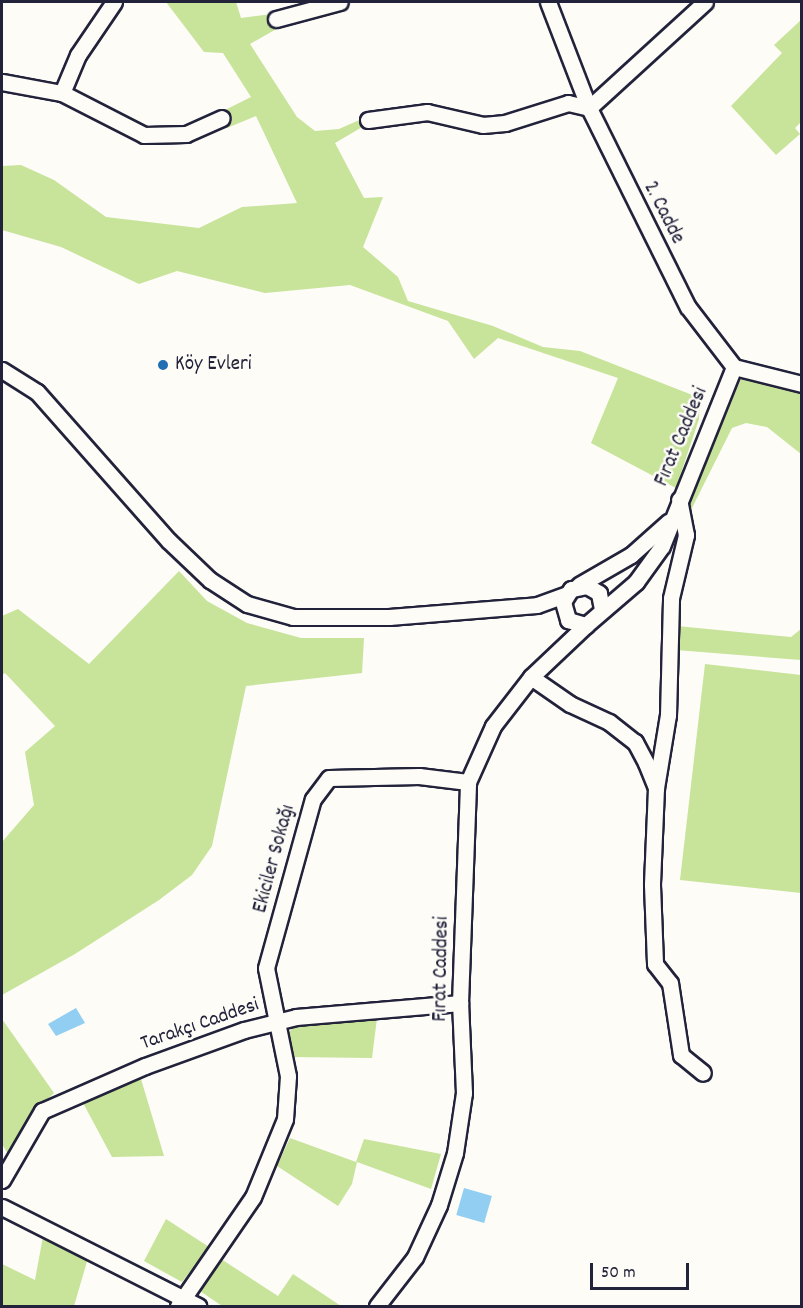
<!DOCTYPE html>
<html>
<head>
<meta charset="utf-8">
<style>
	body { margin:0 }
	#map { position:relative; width:803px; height:1308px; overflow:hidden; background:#fdfcf7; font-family:Dekko,sans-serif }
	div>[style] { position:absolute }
	.green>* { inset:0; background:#c8e39a }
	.water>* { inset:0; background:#91cef1; transform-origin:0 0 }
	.roads { filter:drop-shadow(2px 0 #22223b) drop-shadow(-2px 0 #22223b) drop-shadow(0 2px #22223b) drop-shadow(0 -2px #22223b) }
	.minor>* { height:15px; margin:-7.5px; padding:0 7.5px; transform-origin:7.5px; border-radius:7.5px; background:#fdfcf7 }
	.dots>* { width:16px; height:16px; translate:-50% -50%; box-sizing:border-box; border:3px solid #fdfcf7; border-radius:50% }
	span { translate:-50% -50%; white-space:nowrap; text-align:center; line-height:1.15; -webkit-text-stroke:5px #fdfcf7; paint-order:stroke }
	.street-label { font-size:21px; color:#22223b }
	.poi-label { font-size:21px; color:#22223b }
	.left { translate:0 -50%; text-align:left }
	.frame { position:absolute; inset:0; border:3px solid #22223b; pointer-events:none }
	.scale { position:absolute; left:590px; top:1263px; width:99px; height:27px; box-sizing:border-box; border:3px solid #22223b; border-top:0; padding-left:8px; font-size:18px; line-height:21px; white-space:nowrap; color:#22223b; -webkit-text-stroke:4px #fdfcf7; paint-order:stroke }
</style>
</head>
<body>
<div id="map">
	<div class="green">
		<div style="clip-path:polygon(166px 2px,236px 2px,241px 18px,272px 14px,280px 27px,250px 44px,297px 117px,315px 131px,339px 129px,366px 117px,369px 123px,335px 143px,364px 198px,383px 197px,363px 247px,398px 277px,408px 301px,493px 326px,543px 347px,580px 351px,700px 398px,699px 419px,676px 488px,591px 443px,618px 378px,498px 338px,474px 359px,448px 321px,350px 285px,265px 293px,177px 271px,139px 284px,61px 247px,2px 230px,2px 166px,21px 165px,54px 180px,106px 217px,199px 228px,242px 207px,297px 203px,256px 116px,227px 128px,219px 113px,251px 97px,223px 53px,204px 52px)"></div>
		<div style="clip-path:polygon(801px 20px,801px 122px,795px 128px,800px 134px,776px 155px,731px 106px,782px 53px,774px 45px)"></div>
		<div style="clip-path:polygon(741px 379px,801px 393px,801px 454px,767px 427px,746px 423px,732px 428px,691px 510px,687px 507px)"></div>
		<div style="clip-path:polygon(179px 571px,207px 601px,247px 623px,301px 638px,364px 638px,362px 673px,246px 686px,212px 846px,192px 875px,159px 900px,75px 954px,2px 995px,2px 842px,34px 805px,25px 752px,55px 726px,5px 673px,2px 675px,2px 616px,18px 609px,89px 664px)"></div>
		<div style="clip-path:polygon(677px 626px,791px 637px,801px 629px,801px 660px,676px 650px)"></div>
		<div style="clip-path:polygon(705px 664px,801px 675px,801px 893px,680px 880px)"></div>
		<div style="clip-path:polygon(377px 1018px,372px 1058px,291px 1057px,289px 1032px,295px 1026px)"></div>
		<div style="clip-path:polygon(2px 1019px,54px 1093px,28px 1117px,8px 1154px,2px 1144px)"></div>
		<div style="clip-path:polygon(141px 1079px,164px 1156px,112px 1157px,82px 1101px)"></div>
		<div style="clip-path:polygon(290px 1138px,356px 1162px,364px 1139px,441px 1154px,431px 1189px,357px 1162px,352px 1184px,338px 1206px,277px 1166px)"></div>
		<div style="clip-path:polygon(166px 1219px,209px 1247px,182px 1282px,144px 1261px)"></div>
		<div style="clip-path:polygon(44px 1231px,88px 1258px,74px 1306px,2px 1306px,2px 1264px,35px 1280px)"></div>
		<div style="clip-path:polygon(221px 1259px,278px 1296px,293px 1274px,341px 1306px,222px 1306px,200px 1291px)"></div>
	</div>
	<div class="water">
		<div style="clip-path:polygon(76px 1008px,85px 1023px,56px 1036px,48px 1024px)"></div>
		<div style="left:464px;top:1188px;width:29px;height:28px;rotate:16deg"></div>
	</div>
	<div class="roads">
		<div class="minor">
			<div style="left:548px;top:2px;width:114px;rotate:68.9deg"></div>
			<div style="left:589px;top:108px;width:222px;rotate:63.6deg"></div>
			<div style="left:688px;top:307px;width:76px;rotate:52.5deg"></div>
			<div style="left:734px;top:367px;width:70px;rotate:14deg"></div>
			<div style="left:276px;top:19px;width:66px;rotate:-14.9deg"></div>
			<div style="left:2px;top:82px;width:61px;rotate:10.4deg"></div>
			<div style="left:62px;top:93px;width:92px;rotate:27.1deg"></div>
			<div style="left:144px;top:135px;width:42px;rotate:-1.4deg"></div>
			<div style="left:186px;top:134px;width:39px;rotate:-24deg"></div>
			<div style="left:62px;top:93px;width:41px;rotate:-67.2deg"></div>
			<div style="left:78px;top:55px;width:64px;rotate:-55.8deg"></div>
			<div style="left:368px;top:120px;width:60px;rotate:-7.7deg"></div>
			<div style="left:427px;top:112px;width:57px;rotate:13.1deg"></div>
			<div style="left:483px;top:125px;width:22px;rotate:-5deg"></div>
			<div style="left:505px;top:123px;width:66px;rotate:-17.6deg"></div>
			<div style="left:568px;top:103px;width:22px;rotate:13deg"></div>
			<div style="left:589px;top:108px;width:157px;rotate:-42.4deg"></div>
			<div style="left:2px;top:370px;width:41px;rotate:32.2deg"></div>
			<div style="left:37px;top:392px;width:199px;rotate:48.5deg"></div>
			<div style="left:169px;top:541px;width:57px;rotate:43.6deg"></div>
			<div style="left:210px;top:580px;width:44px;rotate:33deg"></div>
			<div style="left:247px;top:604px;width:48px;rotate:15.8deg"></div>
			<div style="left:293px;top:617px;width:96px"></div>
			<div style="left:389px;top:617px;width:148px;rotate:-4.6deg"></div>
			<div style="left:537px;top:605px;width:30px;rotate:-20deg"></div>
			<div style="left:579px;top:585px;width:60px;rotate:-30deg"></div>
			<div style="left:631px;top:555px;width:50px;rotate:-41.7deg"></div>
			<div style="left:602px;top:609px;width:16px;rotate:-101deg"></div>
			<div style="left:599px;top:593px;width:14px;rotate:-150deg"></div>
			<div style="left:587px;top:586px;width:16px;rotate:169deg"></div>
			<div style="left:571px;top:589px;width:15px;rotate:122deg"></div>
			<div style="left:563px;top:602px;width:19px;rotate:74deg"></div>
			<div style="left:568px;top:620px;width:19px;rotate:16deg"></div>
			<div style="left:586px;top:625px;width:66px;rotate:-40.7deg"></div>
			<div style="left:636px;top:582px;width:44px;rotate:-54.2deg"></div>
			<div style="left:662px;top:546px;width:193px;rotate:-68.1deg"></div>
			<div style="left:531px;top:677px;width:47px;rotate:34.7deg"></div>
			<div style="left:570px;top:704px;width:43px;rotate:24.8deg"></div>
			<div style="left:609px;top:722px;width:33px;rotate:38deg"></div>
			<div style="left:635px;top:742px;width:24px;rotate:62deg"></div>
			<div style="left:646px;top:763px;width:27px;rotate:68deg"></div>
			<div style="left:656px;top:788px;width:97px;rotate:92.4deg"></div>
			<div style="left:652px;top:885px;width:79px;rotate:87.8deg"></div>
			<div style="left:655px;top:964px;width:24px;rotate:52deg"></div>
			<div style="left:670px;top:983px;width:73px;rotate:81.3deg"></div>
			<div style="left:681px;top:1055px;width:28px;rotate:39deg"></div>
			<div style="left:656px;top:788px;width:74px;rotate:-80.7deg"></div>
			<div style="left:668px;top:715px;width:117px;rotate:-88.5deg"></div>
			<div style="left:671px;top:598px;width:65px;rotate:-76.6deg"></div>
			<div style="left:686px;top:535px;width:36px;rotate:-101deg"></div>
			<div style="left:2px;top:1180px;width:80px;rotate:-59.9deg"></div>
			<div style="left:42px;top:1111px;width:112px;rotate:-23.6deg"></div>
			<div style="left:145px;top:1066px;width:105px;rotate:-20deg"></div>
			<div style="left:244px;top:1030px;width:54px;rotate:-14deg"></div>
			<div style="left:296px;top:1017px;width:165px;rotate:-4.9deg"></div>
			<div style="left:2px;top:1207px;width:220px;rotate:26.8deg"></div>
			<div style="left:178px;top:1306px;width:132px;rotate:-55.5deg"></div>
			<div style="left:253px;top:1197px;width:84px;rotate:-67.7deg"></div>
			<div style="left:285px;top:1119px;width:43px;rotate:-86deg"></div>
			<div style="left:288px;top:1076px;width:110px;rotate:-101.5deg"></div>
			<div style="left:266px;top:968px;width:175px;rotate:-74.5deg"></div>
			<div style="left:313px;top:799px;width:26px;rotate:-53deg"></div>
			<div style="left:329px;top:778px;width:90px;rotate:-1.3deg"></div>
			<div style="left:419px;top:776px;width:49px;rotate:7deg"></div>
			<div style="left:377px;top:1306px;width:62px;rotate:-52.2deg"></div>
			<div style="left:415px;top:1257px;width:57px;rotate:-65.2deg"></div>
			<div style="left:439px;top:1205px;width:54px;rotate:-72.9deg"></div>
			<div style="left:455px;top:1153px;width:61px;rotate:-81.5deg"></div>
			<div style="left:464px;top:1093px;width:90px;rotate:-92.5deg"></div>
			<div style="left:460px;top:1003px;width:221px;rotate:-87.9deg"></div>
			<div style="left:468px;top:782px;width:61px;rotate:-65.9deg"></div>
			<div style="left:493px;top:726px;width:62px;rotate:-52.2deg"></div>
			<div style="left:531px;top:677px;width:76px;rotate:-43.4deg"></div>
		</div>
	</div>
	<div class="dots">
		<div style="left:163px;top:365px;background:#1f6fb2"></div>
	</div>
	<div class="street-label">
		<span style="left:663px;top:213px;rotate:63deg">2. Cadde</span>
		<span style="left:682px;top:437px;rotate:-67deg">Fırat Caddesi</span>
		<span style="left:275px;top:859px;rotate:-75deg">Ekiciler Sokağı</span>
		<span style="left:442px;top:969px;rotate:-89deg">Fırat Caddesi</span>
		<span style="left:200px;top:1025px;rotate:-19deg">Tarakçı Caddesi</span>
	</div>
	<div class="poi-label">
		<span class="left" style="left:175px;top:365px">Köy Evleri</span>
	</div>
	<div class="frame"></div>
	<div class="scale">50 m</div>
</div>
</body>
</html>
